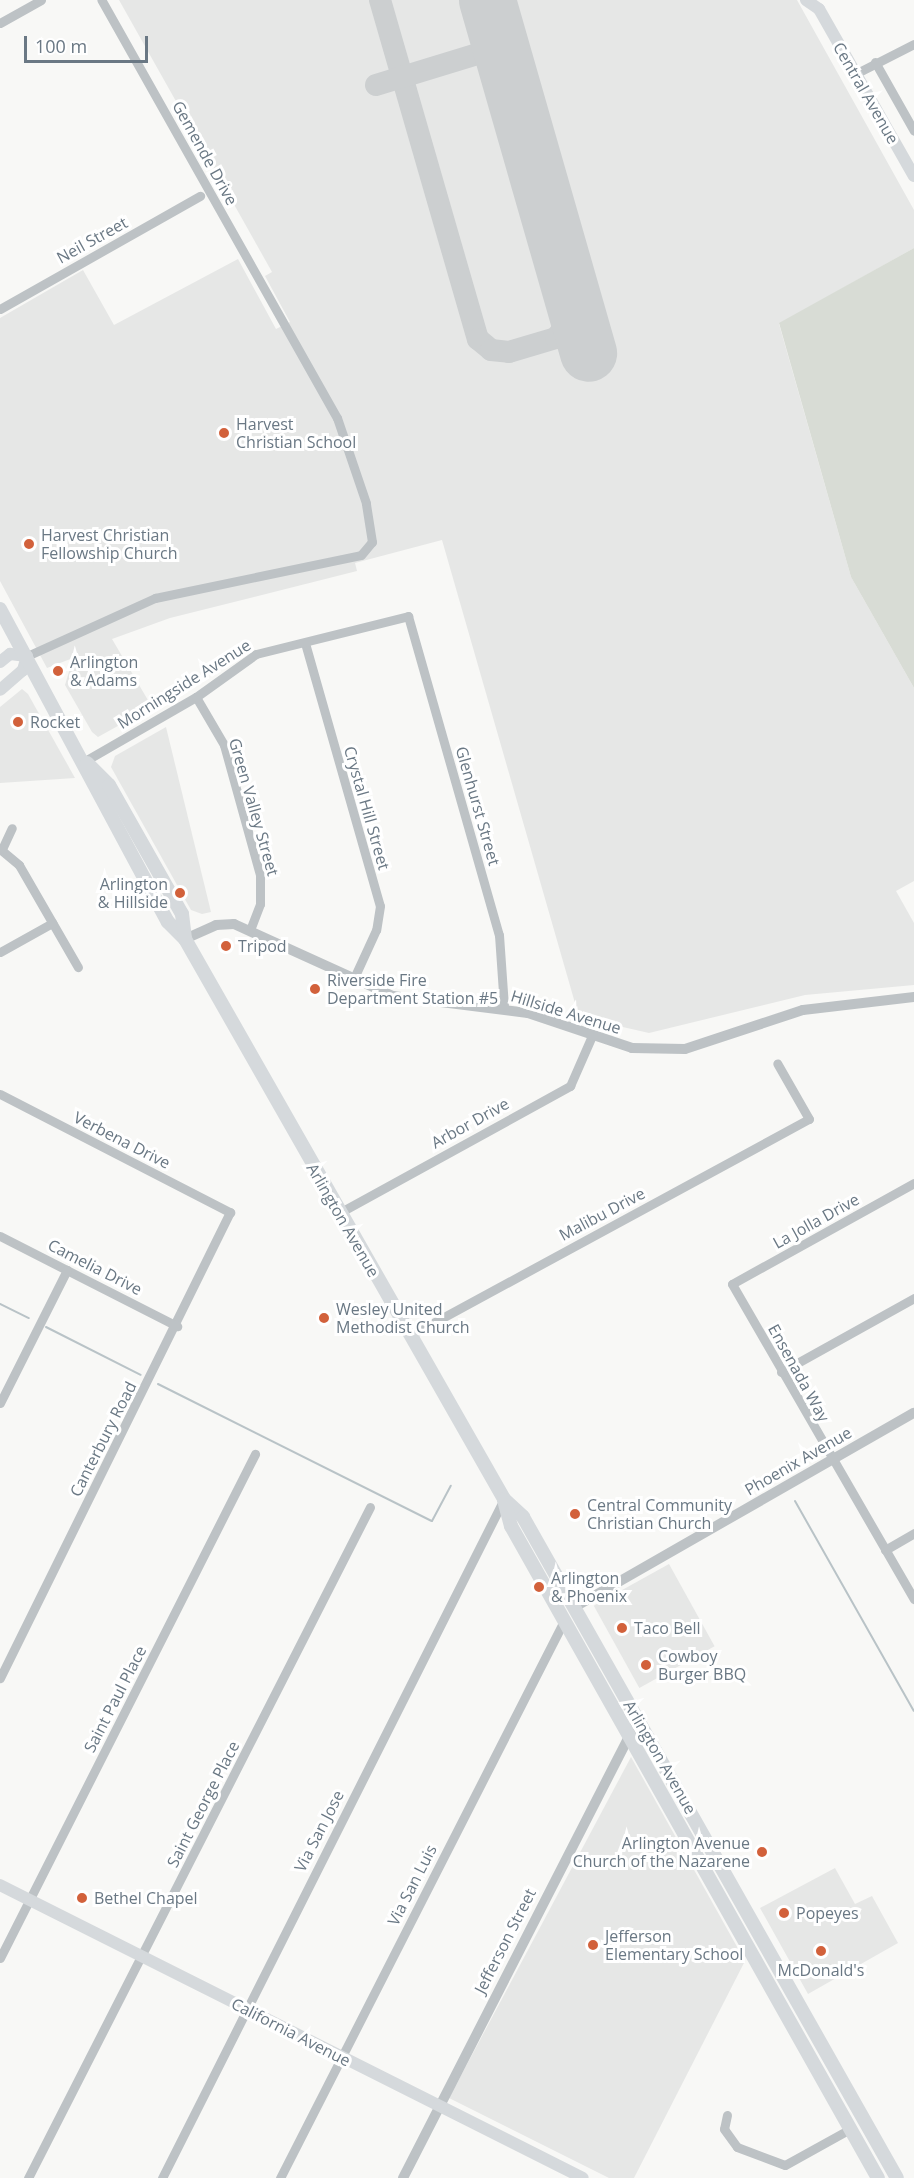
<!DOCTYPE html>
<html>
<head>
<meta charset="utf-8">
<style>
	body { margin:0 }
	#map { position:relative; width:914px; height:2178px; overflow:hidden; background:#f8f8f6; font-family:"Open Sans",sans-serif }
	div>[style] { position:absolute }
	.built>* { inset:0; background:#e6e7e6; transform-origin:0 0 }
	.green>* { inset:0; background:#d8dcd5 }
	.stream>* { height:2px; margin:-1px; padding:0 1px; transform-origin:1px; border-radius:1px; background:#b9c3c7 }
	.taxiway>* { height:22px; margin:-11px; padding:0 11px; transform-origin:11px; border-radius:11px; background:#cccfd0 }
	.runway>* { height:57px; margin:-28.5px; padding:0 28.5px; transform-origin:28.5px; border-radius:28.5px; background:#cccfd0 }
	.minor>* { height:9px; margin:-4.5px; padding:0 4.5px; transform-origin:4.5px; border-radius:4.5px; background:#bdc2c5 }
	.tertiary>* { height:10px; margin:-5px; padding:0 5px; transform-origin:5px; border-radius:5px; background:#bdc2c5 }
	.secondary>* { height:12px; margin:-6px; padding:0 6px; transform-origin:6px; border-radius:6px; background:#d5d9dc }
	.primary>* { height:14px; margin:-7px; padding:0 7px; transform-origin:7px; border-radius:7px; background:#d5d9dc }
	.dots>* { width:16px; height:16px; translate:-50% -50%; box-sizing:border-box; border:3px solid #fff; border-radius:50% }
	span { translate:-50% -50%; white-space:nowrap; text-align:center; line-height:1.15; -webkit-text-stroke:6px #fff; paint-order:stroke }
	.street-label { font-size:16px; color:#6a7884 }
	.poi-label { font-size:16px; color:#6a7884 }
	.left { translate:0 -50%; text-align:left }
	.right { translate:-100% -50%; text-align:right }
	.scale { position:absolute; left:24px; top:36px; width:124px; height:27px; box-sizing:border-box; border:3px solid #6a7884; border-top:0; padding-left:8px; font-size:18px; line-height:21px; white-space:nowrap; color:#6a7884; -webkit-text-stroke:4px #fff; paint-order:stroke }
</style>
</head>
<body>
<div id="map">
	<div class="built">
		<div style="clip-path:polygon(119px 0,797px 0,914px 210px,914px 248px,779px 324px,851px 577px,914px 688px,914px 881px,896px 891px,914px 923px,914px 985px,805px 995px,649px 1033px,579px 1017px,442px 540px,355px 563px,357px 571px,170px 618px,112px 639px,152px 707px,98px 737px,92px 732px,65px 685px,73px 658px,47px 668px,0 581px,0 318px,83px 270px,114px 325px,238px 259px,276px 329px,290px 322px,265px 276px,272px 272px)"></div>
		<div style="clip-path:polygon(22px 689px,28px 694px,75px 778px,0 783px,0 707px)"></div>
		<div style="clip-path:polygon(166px 727px,211px 912px,202px 914px,191px 910px,111px 767px,115px 756px)"></div>
		<div style="left:669px;top:1564px;width:94px;height:86px;rotate:61deg"></div>
		<div style="clip-path:polygon(631px 1757px,745px 1961px,634px 2178px,609px 2178px,449px 2098px)"></div>
		<div style="clip-path:polygon(835px 1868px,855px 1904px,872px 1896px,898px 1943px,808px 1994px,760px 1908px)"></div>
	</div>
	<div class="green">
		<div style="clip-path:polygon(914px 248px,914px 688px,851px 577px,779px 323px)"></div>
	</div>
	<div class="stream">
		<div style="left:0;top:1304px;width:32px;rotate:26deg"></div>
		<div style="left:46px;top:1327px;width:106px;rotate:26.8deg"></div>
		<div style="left:158px;top:1384px;width:306px;rotate:26.6deg"></div>
		<div style="left:432px;top:1521px;width:40px;rotate:-62deg"></div>
		<div style="left:795px;top:1501px;width:241px;rotate:60.5deg"></div>
	</div>
	<div class="taxiway">
		<div style="left:380px;top:0;width:353px;rotate:73.9deg"></div>
		<div style="left:478px;top:339px;width:17px;rotate:40deg"></div>
		<div style="left:491px;top:350px;width:18px;rotate:6deg"></div>
		<div style="left:509px;top:352px;width:49px;rotate:-16.6deg"></div>
		<div style="left:556px;top:338px;width:33px;rotate:-52deg"></div>
		<div style="left:376px;top:85px;width:130px;rotate:-17deg"></div>
	</div>
	<div class="runway">
		<div style="left:487px;top:0;width:367px;rotate:74deg"></div>
	</div>
	<div class="minor">
		<div style="left:0;top:23px;width:47px;rotate:-29.3deg"></div>
		<div style="left:875px;top:62px;width:79px;rotate:60.5deg"></div>
		<div style="left:855px;top:74px;width:66px;rotate:-27deg"></div>
		<div style="left:0;top:309px;width:230px;rotate:-29.5deg"></div>
		<div style="left:305px;top:643px;width:273px;rotate:74.1deg"></div>
		<div style="left:380px;top:906px;width:24px;rotate:99deg"></div>
		<div style="left:376px;top:930px;width:53px;rotate:114.6deg"></div>
		<div style="left:27px;top:656px;width:141px;rotate:-24.4deg"></div>
		<div style="left:155px;top:598px;width:210px;rotate:-11.8deg"></div>
		<div style="left:361px;top:555px;width:17px;rotate:-50deg"></div>
		<div style="left:372px;top:542px;width:39px;rotate:-99deg"></div>
		<div style="left:366px;top:503px;width:90px;rotate:-108.8deg"></div>
		<div style="left:337px;top:418px;width:480px;rotate:-119.4deg"></div>
		<div style="left:196px;top:697px;width:56px;rotate:59.7deg"></div>
		<div style="left:224px;top:745px;width:135px;rotate:74.5deg"></div>
		<div style="left:260px;top:875px;width:29px;rotate:90deg"></div>
		<div style="left:260px;top:904px;width:28px;rotate:111deg"></div>
		<div style="left:85px;top:761px;width:128px;rotate:-30deg"></div>
		<div style="left:196px;top:697px;width:74px;rotate:-35.6deg"></div>
		<div style="left:256px;top:654px;width:157px;rotate:-14deg"></div>
		<div style="left:408px;top:616px;width:332px;rotate:74.1deg"></div>
		<div style="left:499px;top:935px;width:72px;rotate:86deg"></div>
		<div style="left:0;top:849px;width:25px;rotate:40deg"></div>
		<div style="left:19px;top:865px;width:118px;rotate:60deg"></div>
		<div style="left:2px;top:849px;width:23px;rotate:-65deg"></div>
		<div style="left:0;top:952px;width:60px;rotate:-29.1deg"></div>
		<div style="left:0;top:1094px;width:259px;rotate:27.2deg"></div>
		<div style="left:230px;top:1212px;width:520px;rotate:116.27deg"></div>
		<div style="left:914px;top:1183px;width:208px;rotate:151deg"></div>
		<div style="left:732px;top:1284px;width:364px;rotate:60deg"></div>
		<div style="left:339px;top:1213px;width:264px;rotate:-28.8deg"></div>
		<div style="left:570px;top:1086px;width:52px;rotate:-66.4deg"></div>
		<div style="left:0;top:1236px;width:199px;rotate:27deg"></div>
		<div style="left:409px;top:1336px;width:455px;rotate:-28.5deg"></div>
		<div style="left:809px;top:1119px;width:64px;rotate:-119.7deg"></div>
		<div style="left:781px;top:1372px;width:152px;rotate:-29.1deg"></div>
		<div style="left:0;top:1403px;width:149px;rotate:-63.3deg"></div>
		<div style="left:885px;top:1550px;width:34px;rotate:-30deg"></div>
		<div style="left:0;top:1958px;width:565px;rotate:-63.16deg"></div>
		<div style="left:727px;top:2115px;width:14px;rotate:102deg"></div>
		<div style="left:724px;top:2129px;width:22px;rotate:54deg"></div>
		<div style="left:737px;top:2147px;width:51px;rotate:20.6deg"></div>
		<div style="left:785px;top:2165px;width:74px;rotate:-29deg"></div>
		<div style="left:28px;top:2178px;width:753px;rotate:-62.99deg"></div>
		<div style="left:162px;top:2178px;width:760px;rotate:-63.27deg"></div>
		<div style="left:280px;top:2178px;width:627px;rotate:-62.99deg"></div>
	</div>
	<div class="tertiary">
		<div style="left:185px;top:939px;width:34px;rotate:-24deg"></div>
		<div style="left:216px;top:925px;width:18px;rotate:-3deg"></div>
		<div style="left:234px;top:924px;width:175px;rotate:24.4deg"></div>
		<div style="left:393px;top:996px;width:136px;rotate:7.2deg"></div>
		<div style="left:528px;top:1013px;width:110px;rotate:18.6deg"></div>
		<div style="left:632px;top:1048px;width:53px;rotate:1.1deg"></div>
		<div style="left:685px;top:1049px;width:124px;rotate:-18.3deg"></div>
		<div style="left:803px;top:1010px;width:112px;rotate:-6.7deg"></div>
		<div style="left:573px;top:1608px;width:393px;rotate:-29.8deg"></div>
		<div style="left:403px;top:2178px;width:516px;rotate:-62.89deg"></div>
	</div>
	<div class="secondary">
		<div style="left:806px;top:0;width:16px;rotate:35deg"></div>
		<div style="left:819px;top:9px;width:192px;rotate:60.4deg"></div>
		<div style="left:0;top:662px;width:13px;rotate:-39deg"></div>
		<div style="left:10px;top:654px;width:17px;rotate:7deg"></div>
		<div style="left:27px;top:656px;width:15px;rotate:106deg"></div>
		<div style="left:23px;top:670px;width:30px;rotate:139deg"></div>
		<div style="left:0;top:1885px;width:652px;rotate:26.68deg"></div>
	</div>
	<div class="primary">
		<div style="left:0;top:609px;width:355px;rotate:61.8deg"></div>
		<div style="left:168px;top:922px;width:24px;rotate:45deg"></div>
		<div style="left:185px;top:939px;width:644px;rotate:60.33deg"></div>
		<div style="left:504px;top:1499px;width:26px;rotate:43deg"></div>
		<div style="left:523px;top:1517px;width:759px;rotate:60.5deg"></div>
		<div style="left:87px;top:763px;width:31px;rotate:45deg"></div>
		<div style="left:109px;top:785px;width:148px;rotate:60.5deg"></div>
		<div style="left:182px;top:914px;width:25px;rotate:83deg"></div>
		<div style="left:504px;top:1500px;width:27px;rotate:75deg"></div>
		<div style="left:511px;top:1526px;width:748px;rotate:60.63deg"></div>
	</div>
	<div class="dots">
		<div style="left:224px;top:433px;background:#d2613b"></div>
		<div style="left:29px;top:544px;background:#d2613b"></div>
		<div style="left:58px;top:671px;background:#d2613b"></div>
		<div style="left:18px;top:722px;background:#d2613b"></div>
		<div style="left:180px;top:893px;background:#d2613b"></div>
		<div style="left:226px;top:946px;background:#d2613b"></div>
		<div style="left:315px;top:989px;background:#d2613b"></div>
		<div style="left:324px;top:1318px;background:#d2613b"></div>
		<div style="left:575px;top:1514px;background:#d2613b"></div>
		<div style="left:539px;top:1587px;background:#d2613b"></div>
		<div style="left:622px;top:1628px;background:#d2613b"></div>
		<div style="left:646px;top:1665px;background:#d2613b"></div>
		<div style="left:762px;top:1852px;background:#d2613b"></div>
		<div style="left:82px;top:1898px;background:#d2613b"></div>
		<div style="left:784px;top:1913px;background:#d2613b"></div>
		<div style="left:593px;top:1945px;background:#d2613b"></div>
		<div style="left:821px;top:1951px;background:#d2613b"></div>
	</div>
	<div class="street-label">
		<span style="left:866px;top:93px;rotate:60deg">Central Avenue</span>
		<span style="left:205px;top:153px;rotate:61deg">Gemende Drive</span>
		<span style="left:92px;top:240px;rotate:-29deg">Neil Street</span>
		<span style="left:184px;top:684px;rotate:-32deg">Morningside Avenue</span>
		<span style="left:478px;top:806px;rotate:74deg">Glenhurst Street</span>
		<span style="left:254px;top:807px;rotate:74deg">Green Valley Street</span>
		<span style="left:367px;top:808px;rotate:74deg">Crystal Hill Street</span>
		<span style="left:566px;top:1012px;rotate:17deg">Hillside Avenue</span>
		<span style="left:470px;top:1123px;rotate:-29deg">Arbor Drive</span>
		<span style="left:122px;top:1140px;rotate:27deg">Verbena Drive</span>
		<span style="left:602px;top:1214px;rotate:-28deg">Malibu Drive</span>
		<span style="left:343px;top:1220px;rotate:60deg">Arlington Avenue</span>
		<span style="left:816px;top:1221px;rotate:-29deg">La Jolla Drive</span>
		<span style="left:95px;top:1267px;rotate:27deg">Camelia Drive</span>
		<span style="left:799px;top:1373px;rotate:61deg">Ensenada Way</span>
		<span style="left:103px;top:1439px;rotate:-63deg">Canterbury Road</span>
		<span style="left:798px;top:1461px;rotate:-30deg">Phoenix Avenue</span>
		<span style="left:115px;top:1699px;rotate:-63deg">Saint Paul Place</span>
		<span style="left:660px;top:1757px;rotate:60deg">Arlington Avenue</span>
		<span style="left:203px;top:1804px;rotate:-63deg">Saint George Place</span>
		<span style="left:319px;top:1831px;rotate:-63deg">Via San Jose</span>
		<span style="left:412px;top:1885px;rotate:-63deg">Via San Luis</span>
		<span style="left:505px;top:1941px;rotate:-63deg">Jefferson Street</span>
		<span style="left:291px;top:2032px;rotate:27deg">California Avenue</span>
	</div>
	<div class="poi-label">
		<span class="left" style="left:236px;top:433px">Harvest<br>Christian School</span>
		<span class="left" style="left:41px;top:544px">Harvest Christian<br>Fellowship Church</span>
		<span class="left" style="left:70px;top:671px">Arlington<br>&amp; Adams</span>
		<span class="left" style="left:30px;top:722px">Rocket</span>
		<span class="right" style="left:168px;top:893px">Arlington<br>&amp; Hillside</span>
		<span class="left" style="left:238px;top:946px">Tripod</span>
		<span class="left" style="left:327px;top:989px">Riverside Fire<br>Department Station #5</span>
		<span class="left" style="left:336px;top:1318px">Wesley United<br>Methodist Church</span>
		<span class="left" style="left:587px;top:1514px">Central Community<br>Christian Church</span>
		<span class="left" style="left:551px;top:1587px">Arlington<br>&amp; Phoenix</span>
		<span class="left" style="left:634px;top:1628px">Taco Bell</span>
		<span class="left" style="left:658px;top:1665px">Cowboy<br>Burger BBQ</span>
		<span class="right" style="left:750px;top:1852px">Arlington Avenue<br>Church of the Nazarene</span>
		<span class="left" style="left:94px;top:1898px">Bethel Chapel</span>
		<span class="left" style="left:796px;top:1913px">Popeyes</span>
		<span class="left" style="left:605px;top:1945px">Jefferson<br>Elementary School</span>
		<span style="left:821px;top:1970px">McDonald's</span>
	</div>
	<div class="scale">100 m</div>
</div>
</body>
</html>
